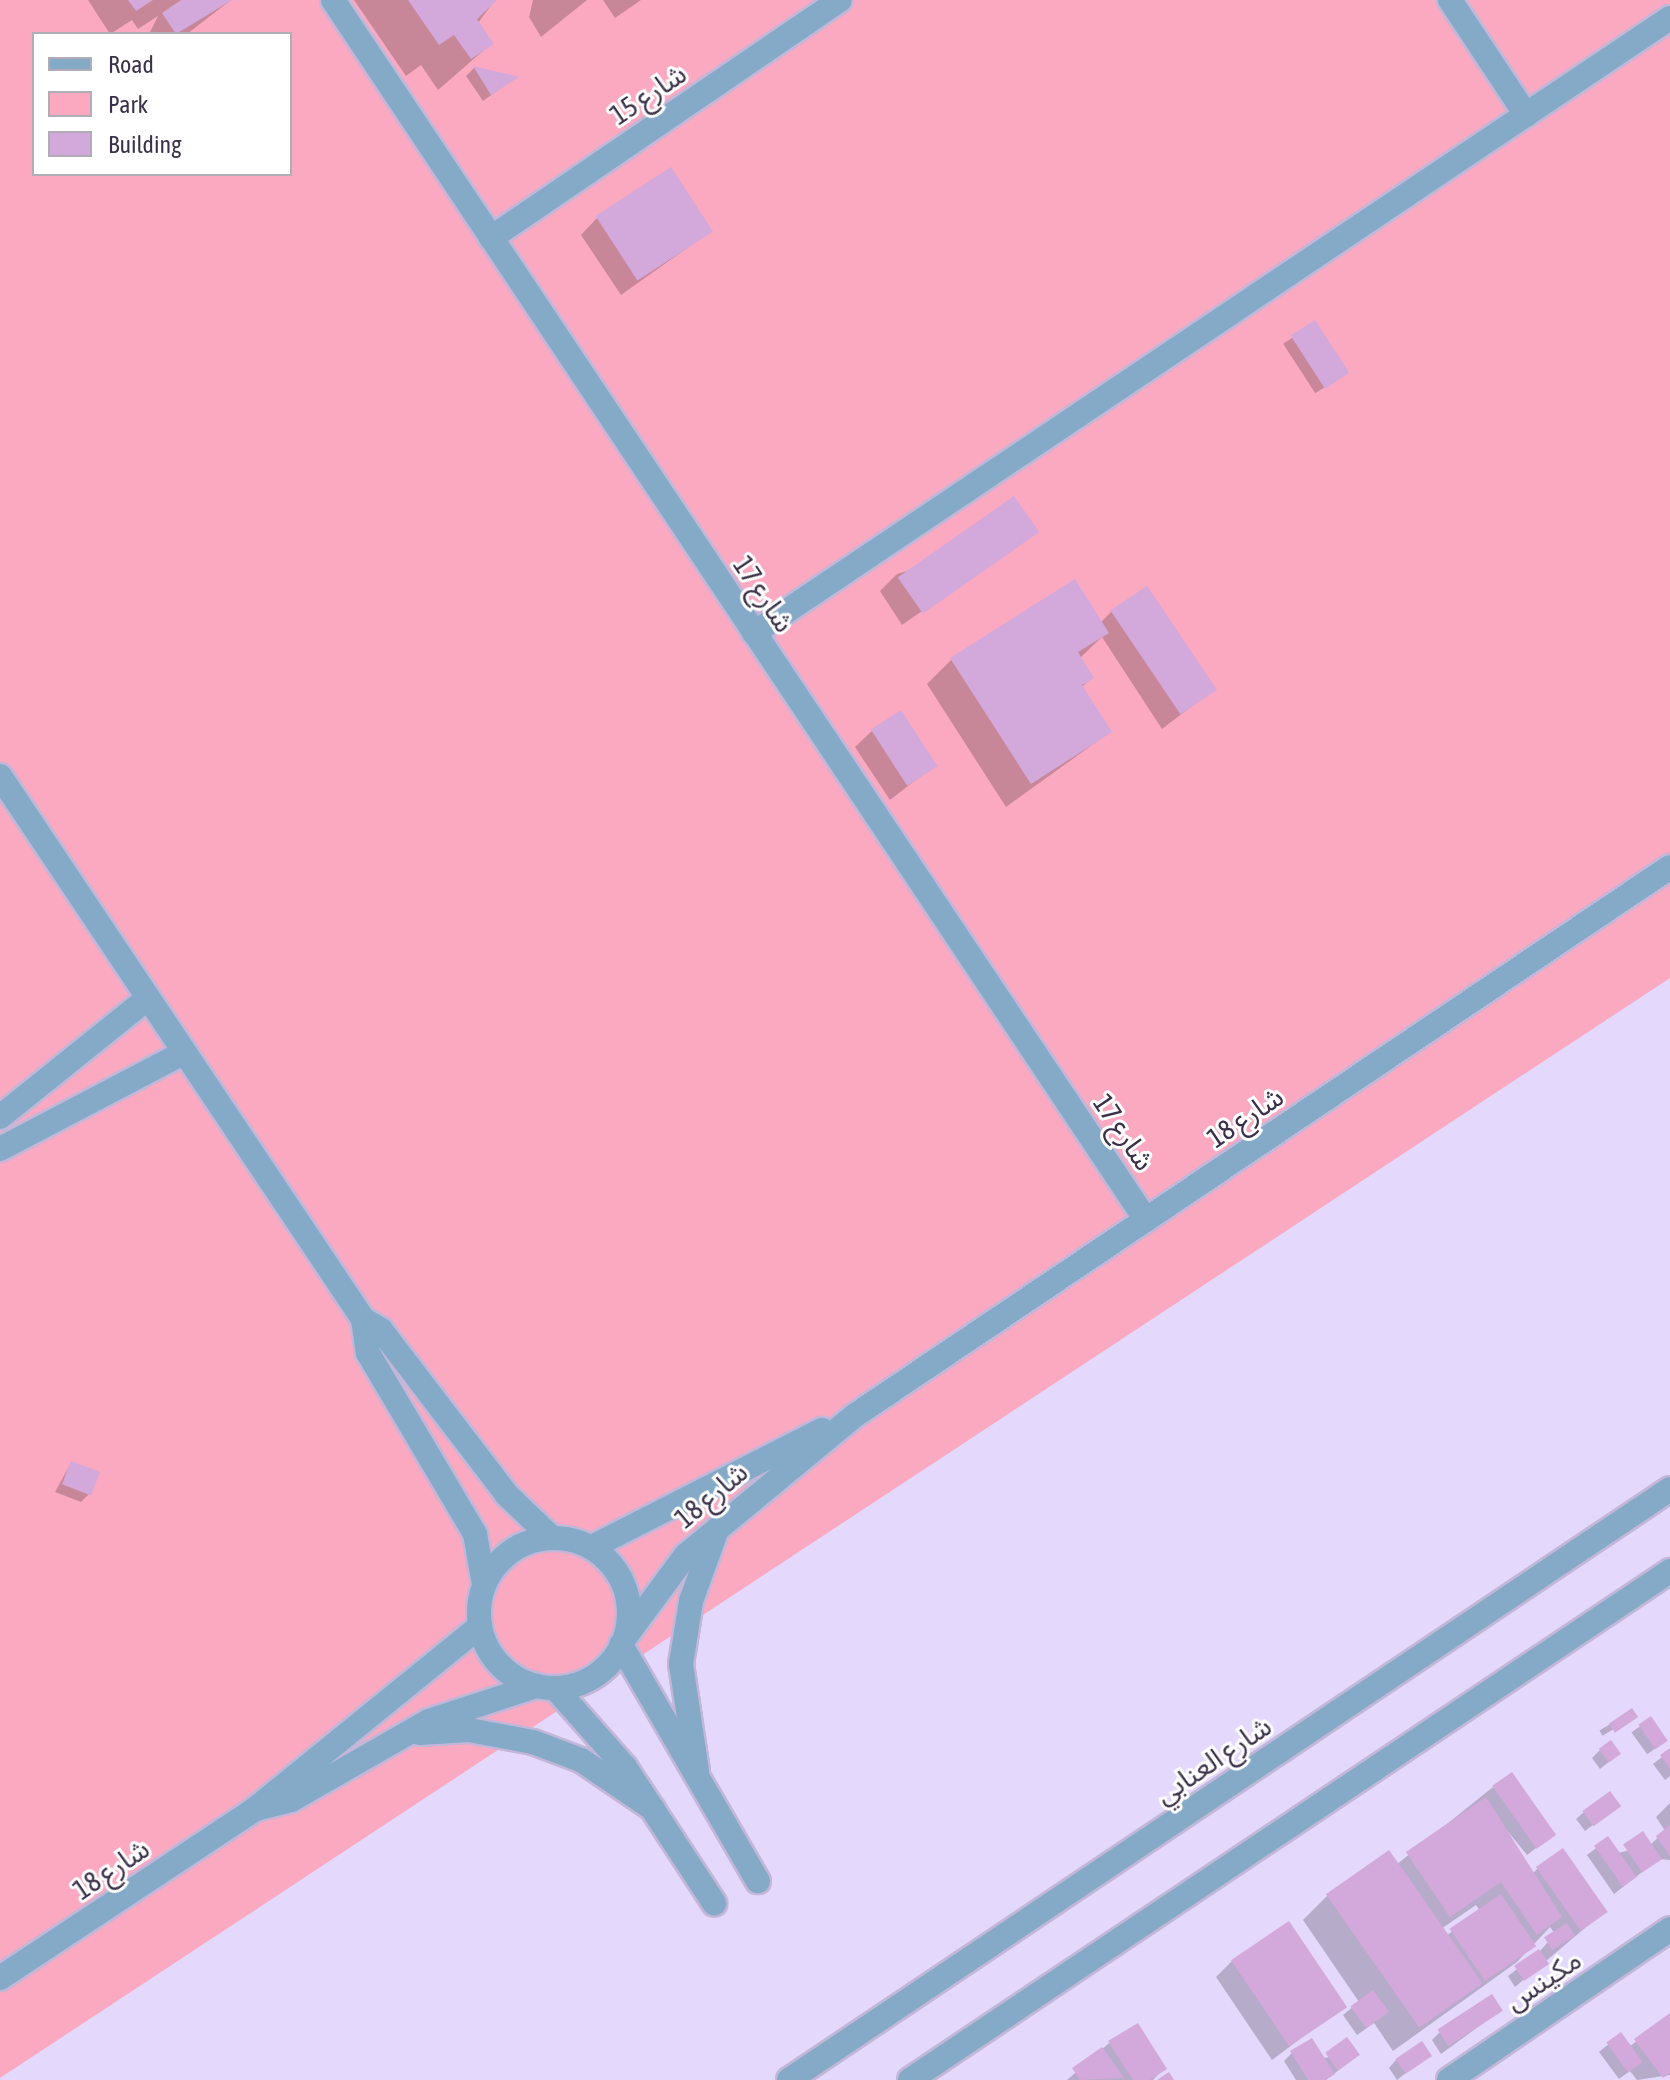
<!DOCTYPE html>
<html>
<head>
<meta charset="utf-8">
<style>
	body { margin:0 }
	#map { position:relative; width:1670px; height:2080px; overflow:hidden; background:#e4d8fc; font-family:"Asap Condensed","Noto Sans Arabic",sans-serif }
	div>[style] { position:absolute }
	.green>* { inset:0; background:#faa9c0 }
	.shadow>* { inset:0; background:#0003; transform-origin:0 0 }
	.building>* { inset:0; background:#d3a8db; transform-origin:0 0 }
	.roads { filter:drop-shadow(2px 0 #c2b7d8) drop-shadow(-2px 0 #c2b7d8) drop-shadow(0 2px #c2b7d8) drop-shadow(0 -2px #c2b7d8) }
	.minor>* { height:24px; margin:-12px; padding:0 12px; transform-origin:12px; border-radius:12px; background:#84aac7 }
	.minor>.ring { margin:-12px; padding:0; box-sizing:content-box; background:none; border:24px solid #84aac7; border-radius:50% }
	span { translate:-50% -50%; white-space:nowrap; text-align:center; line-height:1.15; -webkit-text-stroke:6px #fff; paint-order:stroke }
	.street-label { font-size:28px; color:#3a3149 }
	.legend { position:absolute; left:32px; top:32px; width:260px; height:144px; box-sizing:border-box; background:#fff; border:2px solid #b0adb6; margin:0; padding:10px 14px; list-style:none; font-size:24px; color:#3a3149 }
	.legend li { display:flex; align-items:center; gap:16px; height:40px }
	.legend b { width:40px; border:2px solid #b0adb6 }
</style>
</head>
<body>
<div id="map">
	<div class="green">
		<div style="clip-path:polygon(evenodd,0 0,1670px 0,1670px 978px,0 2078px,0 0,34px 34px,290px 34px,290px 174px,34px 174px,34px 34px)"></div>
	</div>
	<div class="shadow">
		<div style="clip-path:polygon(88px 0,231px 0,187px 34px,149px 34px,158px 16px,138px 29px,132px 20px,110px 34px)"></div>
		<div style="clip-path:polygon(354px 0,495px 0,478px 23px,491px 44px,438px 90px,421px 65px,406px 76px)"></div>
		<div style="clip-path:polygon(533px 0,587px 0,541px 37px,529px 17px)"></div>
		<div style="clip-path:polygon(603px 0,641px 0,615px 18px)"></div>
		<div style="clip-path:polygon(474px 68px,515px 78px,483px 101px,466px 76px)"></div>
		<div style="clip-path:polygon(597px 218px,711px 231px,621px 295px,581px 235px)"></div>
		<div style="left:1315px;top:323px;width:59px;height:38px;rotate:57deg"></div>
		<div style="clip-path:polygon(1036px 532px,902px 625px,880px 591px,897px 574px)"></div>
		<div style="clip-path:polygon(1112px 611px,1213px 690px,1162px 729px,1102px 637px,1080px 658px,1092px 677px,1081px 688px,1110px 732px,1006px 807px,927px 684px,951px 660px,1100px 623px)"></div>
		<div style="clip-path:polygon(872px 731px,935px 765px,890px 800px,855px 747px)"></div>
		<div style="clip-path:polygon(71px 1463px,89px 1494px,81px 1502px,55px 1492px)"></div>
		<div style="left:1632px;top:1711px;width:6px;height:38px;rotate:59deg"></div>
		<div style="left:1650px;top:1719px;width:27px;height:23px;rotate:54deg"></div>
		<div style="clip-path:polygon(1600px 1750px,1619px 1754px,1600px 1769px,1592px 1758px)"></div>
		<div style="clip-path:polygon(1670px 1751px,1670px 1776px,1665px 1780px,1653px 1764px)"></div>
		<div style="clip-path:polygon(evenodd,1493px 1787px,1553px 1835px,1527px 1855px,1500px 1822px,1532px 1874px,1538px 1868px,1604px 1912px,1515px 1987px,1508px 1976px,1540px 1951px,1555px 1934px,1550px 1927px,1517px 1962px,1393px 2051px,1374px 2023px,1357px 2035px,1343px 2015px,1359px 2002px,1303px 1920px,1327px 1896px,1396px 1865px,1493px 1787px,1476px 1905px,1480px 1911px,1446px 1936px,1441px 1929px,1476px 1905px)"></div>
		<div style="clip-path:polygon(1670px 1803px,1670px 1860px,1659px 1859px,1614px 1894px,1587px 1855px,1608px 1839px,1618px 1853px,1650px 1845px,1665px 1831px,1656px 1817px)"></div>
		<div style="clip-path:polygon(1618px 1806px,1585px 1831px,1576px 1819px,1584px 1812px)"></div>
		<div style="clip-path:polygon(1232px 1961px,1344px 2006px,1272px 2060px,1216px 1977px)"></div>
		<div style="clip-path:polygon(1500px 2011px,1441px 2054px,1432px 2040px,1439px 2033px)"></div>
		<div style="clip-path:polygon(1670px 2015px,1670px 2075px,1637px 2080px,1630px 2071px,1619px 2079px,1599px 2052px,1621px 2034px,1629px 2047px)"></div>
		<div style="clip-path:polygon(1109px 2043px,1164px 2068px,1153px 2080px,1067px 2080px)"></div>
		<div style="clip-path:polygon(1292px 2053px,1322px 2058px,1358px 2055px,1326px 2080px,1296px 2080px,1284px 2061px)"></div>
		<div style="clip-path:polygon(1429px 2055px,1397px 2080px,1389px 2068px,1396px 2060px)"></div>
	</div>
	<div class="building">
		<div style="clip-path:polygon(128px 0,153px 0,136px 11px)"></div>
		<div style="clip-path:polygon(181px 0,232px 0,176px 34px,162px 13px)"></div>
		<div style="clip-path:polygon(408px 0,497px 0,477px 19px,494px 44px,471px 59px,454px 35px,439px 45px)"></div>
		<div style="clip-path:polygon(473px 66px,519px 77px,491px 95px)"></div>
		<div style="left:671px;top:167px;width:77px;height:90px;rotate:57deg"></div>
		<div style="left:1315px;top:320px;width:63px;height:29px;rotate:57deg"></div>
		<div style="left:1014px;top:496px;width:44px;height:142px;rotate:55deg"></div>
		<div style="clip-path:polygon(1075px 579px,1109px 633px,1078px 652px,1094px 678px,1082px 685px,1112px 732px,1031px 784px,950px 658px)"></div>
		<div style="left:1147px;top:586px;width:125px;height:44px;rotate:56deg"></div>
		<div style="left:901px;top:710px;width:67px;height:36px;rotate:57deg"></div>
		<div style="left:71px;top:1461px;width:31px;height:25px;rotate:21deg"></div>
		<div style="left:1632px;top:1708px;width:11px;height:28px;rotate:56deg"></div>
		<div style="left:1651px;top:1716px;width:30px;height:15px;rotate:56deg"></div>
		<div style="left:1611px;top:1740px;width:17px;height:15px;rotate:54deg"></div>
		<div style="clip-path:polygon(1670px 1748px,1670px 1769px,1660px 1755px)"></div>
		<div style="left:1512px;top:1772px;width:77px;height:24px;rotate:55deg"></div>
		<div style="left:1610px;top:1791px;width:19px;height:34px;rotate:54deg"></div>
		<div style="clip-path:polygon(1486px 1797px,1562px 1917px,1537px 1935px,1501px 1882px,1450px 1917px,1406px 1852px)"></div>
		<div style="clip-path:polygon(1670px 1825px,1670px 1856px,1656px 1836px)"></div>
		<div style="left:1643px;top:1831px;width:34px;height:24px;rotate:56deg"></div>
		<div style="left:1608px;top:1836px;width:50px;height:17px;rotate:55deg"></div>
		<div style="left:1563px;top:1848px;width:78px;height:33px;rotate:55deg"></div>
		<div style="left:1389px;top:1850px;width:163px;height:77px;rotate:55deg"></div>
		<div style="left:1501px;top:1894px;width:63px;height:62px;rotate:56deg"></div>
		<div style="left:1289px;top:1921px;width:104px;height:70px;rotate:56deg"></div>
		<div style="left:1567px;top:1923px;width:15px;height:27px;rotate:58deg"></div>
		<div style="left:1539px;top:1949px;width:18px;height:30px;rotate:56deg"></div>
		<div style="left:1373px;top:1990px;width:27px;height:28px;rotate:54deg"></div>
		<div style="left:1492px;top:1994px;width:20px;height:65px;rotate:57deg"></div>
		<div style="clip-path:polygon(1670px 2013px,1670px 2073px,1663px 2078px,1634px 2039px)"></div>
		<div style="clip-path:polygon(1138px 2023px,1167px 2069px,1150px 2080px,1133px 2080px,1108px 2041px)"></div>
		<div style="left:1621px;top:2032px;width:37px;height:18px;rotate:54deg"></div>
		<div style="left:1347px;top:2037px;width:22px;height:27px;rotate:54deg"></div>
		<div style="clip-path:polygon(1312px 2038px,1335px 2074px,1325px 2080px,1308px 2080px,1290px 2051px)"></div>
		<div style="left:1422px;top:2041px;width:18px;height:32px;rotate:56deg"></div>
		<div style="clip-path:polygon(1102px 2047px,1124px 2078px,1080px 2080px,1072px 2068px)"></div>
		<div style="clip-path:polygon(1169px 2072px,1174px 2080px,1157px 2080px)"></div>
	</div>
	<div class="roads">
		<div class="minor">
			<div style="left:333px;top:0;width:1466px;rotate:56.32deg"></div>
			<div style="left:1450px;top:0;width:138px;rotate:56.5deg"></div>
			<div style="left:491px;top:238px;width:422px;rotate:-34.3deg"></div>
			<div style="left:754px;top:633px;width:1103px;rotate:-33.88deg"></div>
			<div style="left:0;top:776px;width:653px;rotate:56.24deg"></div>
			<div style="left:363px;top:1319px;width:21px;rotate:31deg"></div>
			<div style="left:381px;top:1330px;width:208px;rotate:52.6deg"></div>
			<div style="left:507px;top:1495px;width:61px;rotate:43.7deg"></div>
			<div style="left:0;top:1117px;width:190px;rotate:-38.8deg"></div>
			<div style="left:0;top:1149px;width:207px;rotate:-27.7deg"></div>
			<div style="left:363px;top:1319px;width:34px;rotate:82deg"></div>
			<div style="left:368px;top:1353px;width:210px;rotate:59.4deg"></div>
			<div style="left:475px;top:1534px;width:51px;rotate:79.8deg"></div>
			<div class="ring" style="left:479px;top:1538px;width:126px;height:126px"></div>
			<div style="left:592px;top:1547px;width:258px;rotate:-27deg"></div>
			<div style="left:626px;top:1636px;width:101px;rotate:-53.5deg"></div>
			<div style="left:686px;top:1555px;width:218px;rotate:-39.6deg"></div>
			<div style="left:854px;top:1416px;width:983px;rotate:-33.93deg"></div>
			<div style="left:621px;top:1645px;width:273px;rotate:59.9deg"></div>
			<div style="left:555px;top:1688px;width:106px;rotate:48.5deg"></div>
			<div style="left:625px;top:1767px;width:163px;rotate:56.8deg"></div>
			<div style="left:419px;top:1733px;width:50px;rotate:-3.4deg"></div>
			<div style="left:469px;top:1730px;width:65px;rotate:10.6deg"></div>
			<div style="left:533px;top:1742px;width:51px;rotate:20.6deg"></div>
			<div style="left:581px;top:1760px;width:87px;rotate:34.2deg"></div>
			<div style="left:697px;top:1771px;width:108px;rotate:-98.5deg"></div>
			<div style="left:681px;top:1664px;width:64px;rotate:-81deg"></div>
			<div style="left:691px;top:1601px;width:70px;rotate:-70deg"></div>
			<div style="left:255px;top:1809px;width:37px;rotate:-14deg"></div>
			<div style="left:291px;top:1800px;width:159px;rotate:-29.8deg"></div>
			<div style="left:429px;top:1721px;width:113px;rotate:-18.1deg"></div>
			<div style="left:0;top:1978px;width:306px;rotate:-33.5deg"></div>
			<div style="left:255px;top:1809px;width:290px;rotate:-39.1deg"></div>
			<div style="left:789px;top:2080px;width:1061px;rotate:-33.85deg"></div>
			<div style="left:910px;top:2080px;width:915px;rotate:-33.81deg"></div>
			<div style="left:1449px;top:2080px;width:268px;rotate:-34.3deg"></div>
		</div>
	</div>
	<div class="street-label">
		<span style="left:648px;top:94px;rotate:-34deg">شارع 15</span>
		<span style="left:764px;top:594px;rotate:56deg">شارع 17</span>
		<span style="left:1245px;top:1117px;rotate:-34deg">شارع 18</span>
		<span style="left:1124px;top:1132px;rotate:56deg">شارع 17</span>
		<span style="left:711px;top:1495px;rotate:-40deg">شارع 18</span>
		<span style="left:1213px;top:1760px;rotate:-34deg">شارع العنابي</span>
		<span style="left:111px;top:1869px;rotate:-34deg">شارع 18</span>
		<span style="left:1543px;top:1980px;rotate:-34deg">مكينس</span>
	</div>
	<ul class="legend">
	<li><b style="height:10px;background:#84aac7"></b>Road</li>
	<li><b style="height:22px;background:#faa9c0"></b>Park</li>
	<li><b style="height:22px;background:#d3a8db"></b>Building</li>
	</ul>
</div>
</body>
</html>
